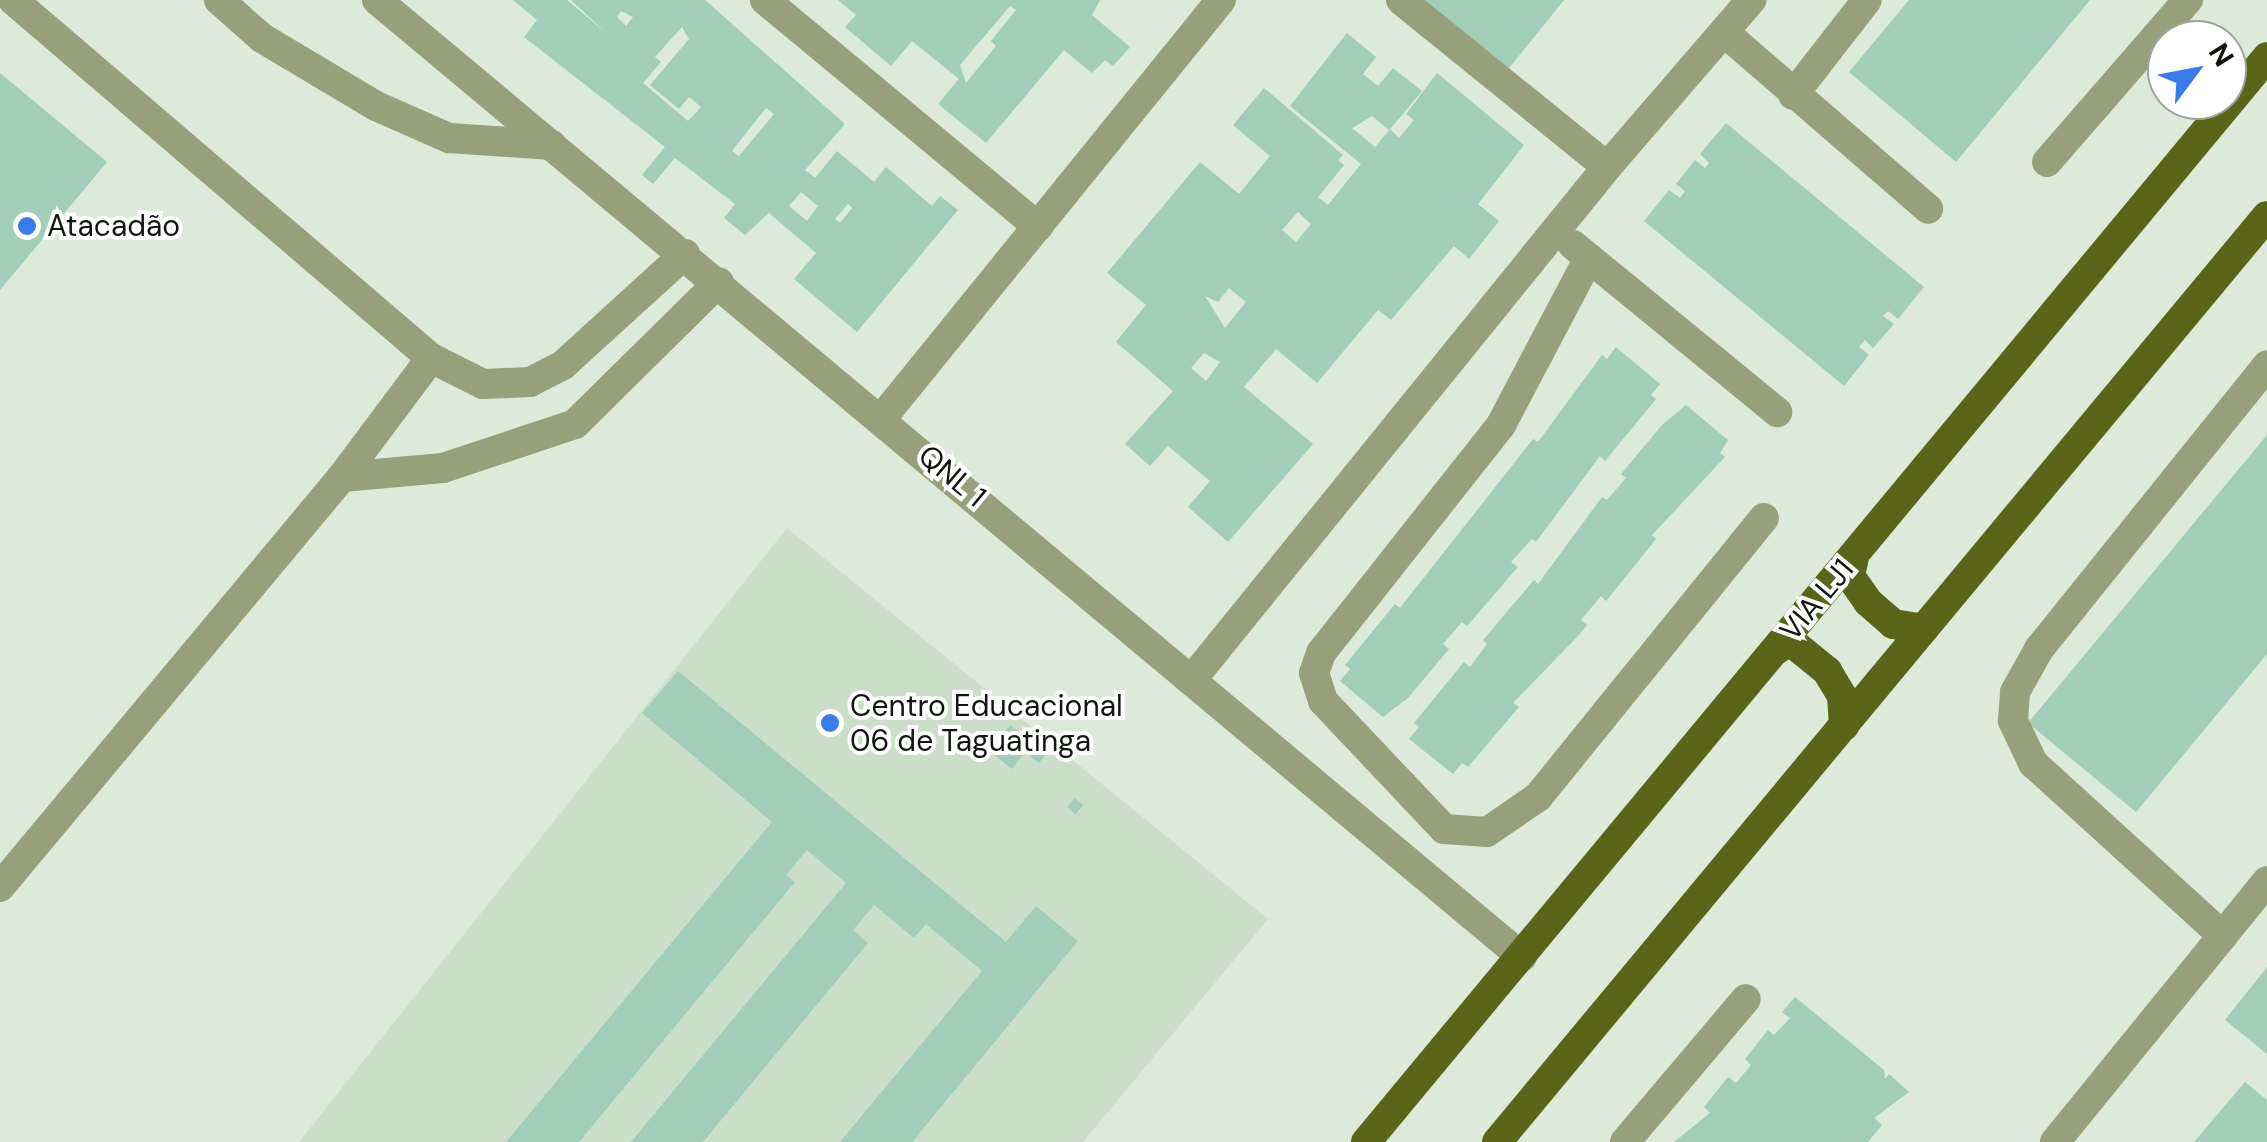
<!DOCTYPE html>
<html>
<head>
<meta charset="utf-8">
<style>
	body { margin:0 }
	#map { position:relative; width:2267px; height:1142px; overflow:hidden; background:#dbead9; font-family:"DM Sans",sans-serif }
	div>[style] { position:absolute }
	.built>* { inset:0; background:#cbdfc8 }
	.building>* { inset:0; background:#a1cdb9; transform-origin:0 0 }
	.minor>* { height:30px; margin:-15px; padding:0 15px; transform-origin:15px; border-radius:15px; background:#98a07b }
	.major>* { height:30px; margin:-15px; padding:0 15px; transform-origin:15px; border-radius:15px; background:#5a651a }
	.dots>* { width:28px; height:28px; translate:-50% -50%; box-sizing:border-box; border:5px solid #fff; border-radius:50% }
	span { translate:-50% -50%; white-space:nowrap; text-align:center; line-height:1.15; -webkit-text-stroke:8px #fff; paint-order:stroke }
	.poi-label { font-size:30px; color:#111610 }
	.left { translate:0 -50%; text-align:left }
	.street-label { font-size:30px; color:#111610 }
	.north { position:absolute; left:2147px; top:20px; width:100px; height:100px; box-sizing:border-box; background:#fff; border:2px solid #a0a29f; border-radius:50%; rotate:58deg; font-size:28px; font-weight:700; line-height:40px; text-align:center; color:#111610 }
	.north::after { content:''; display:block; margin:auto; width:35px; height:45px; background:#387be9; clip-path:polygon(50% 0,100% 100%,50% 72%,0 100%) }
</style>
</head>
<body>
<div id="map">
	<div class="built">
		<div style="clip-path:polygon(787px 528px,1268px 919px,1083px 1142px,299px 1142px)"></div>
	</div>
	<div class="building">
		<div style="clip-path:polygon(evenodd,513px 0,567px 0,605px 32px,571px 0,705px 0,845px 124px,805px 170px,815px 178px,837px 151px,874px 182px,886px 167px,932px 206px,940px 196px,958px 210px,857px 332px,794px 279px,816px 253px,769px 213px,745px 235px,724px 218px,735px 204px,675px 158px,653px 184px,642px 175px,665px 147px,524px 37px,537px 20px,513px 0,621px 11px,633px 17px,626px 26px,617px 17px,621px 11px,513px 0,682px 27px,689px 39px,650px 85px,679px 109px,689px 97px,701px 107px,688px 121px,643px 83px,661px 62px,655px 57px,682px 27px,513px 0,766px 108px,774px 114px,739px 156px,732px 151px,766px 108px,513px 0,801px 192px,818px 206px,807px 221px,789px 206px,801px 192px,513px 0,848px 204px,852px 208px,840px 223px,835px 219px,848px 204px)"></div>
		<div style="clip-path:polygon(evenodd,838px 0,1100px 0,1092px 15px,1130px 47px,1113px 66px,1105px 60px,1092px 73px,1064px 50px,986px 143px,938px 104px,959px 79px,912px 41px,891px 66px,845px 27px,856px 15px,838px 0,1010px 6px,1016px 10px,991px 41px,996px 46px,966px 83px,960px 65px,1010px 6px)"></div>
		<div style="clip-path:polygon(1407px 0,1564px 0,1501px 78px)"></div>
		<div style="clip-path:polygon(1909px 0,2090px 0,1956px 162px,1849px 72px)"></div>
		<div style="clip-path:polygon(evenodd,1347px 33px,1376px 57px,1363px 74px,1378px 86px,1393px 68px,1422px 91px,1403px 114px,1389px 130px,1372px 116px,1352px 128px,1375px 147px,1390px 129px,1399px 138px,1414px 120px,1406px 114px,1437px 73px,1524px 145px,1478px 204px,1499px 221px,1469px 259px,1454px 246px,1391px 320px,1378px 310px,1317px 383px,1276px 349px,1244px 387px,1313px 444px,1228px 542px,1188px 507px,1210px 481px,1168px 446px,1150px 466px,1125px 444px,1173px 391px,1116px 342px,1146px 305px,1107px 273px,1200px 162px,1239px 194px,1270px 156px,1233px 125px,1264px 88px,1343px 155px,1338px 160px,1344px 165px,1318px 197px,1328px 205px,1361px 164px,1290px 106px,1347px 33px,1298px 212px,1311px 224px,1296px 242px,1282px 230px,1298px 212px,1347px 33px,1229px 288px,1246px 302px,1225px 328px,1205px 296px,1218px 302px,1229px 288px,1347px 33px,1204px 353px,1220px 362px,1206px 381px,1191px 368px,1204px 353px)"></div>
		<div style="clip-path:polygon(0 73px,107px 162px,0 290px)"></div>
		<div style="clip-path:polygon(1726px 123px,1924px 287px,1898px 319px,1888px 311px,1883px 316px,1894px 324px,1873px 348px,1865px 340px,1859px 347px,1869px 355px,1844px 386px,1644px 221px,1669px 190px,1680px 198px,1685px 191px,1676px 184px,1695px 160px,1705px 168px,1709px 163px,1700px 154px)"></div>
		<div style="clip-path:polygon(1616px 347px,1660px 384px,1651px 395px,1656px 399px,1605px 461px,1600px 456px,1536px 542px,1532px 539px,1511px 562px,1518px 567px,1467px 626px,1462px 622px,1443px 644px,1449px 649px,1408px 698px,1383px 717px,1340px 681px,1350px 669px,1345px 665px,1395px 604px,1400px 608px,1533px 439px,1538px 442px,1602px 355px,1607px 359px)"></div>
		<div style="clip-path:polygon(1686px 405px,1728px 440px,1720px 453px,1725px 457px,1652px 535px,1656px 539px,1606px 601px,1601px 596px,1581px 620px,1587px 625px,1578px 636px,1513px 703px,1519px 707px,1468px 767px,1462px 763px,1453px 774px,1409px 739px,1419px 727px,1414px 723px,1464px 662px,1470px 667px,1487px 644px,1483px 640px,1534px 580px,1538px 584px,1602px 497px,1607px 500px,1626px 478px,1621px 474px,1662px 425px)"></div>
		<div style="clip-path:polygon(2267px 435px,2267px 654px,2136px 812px,2028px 723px)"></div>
		<div style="clip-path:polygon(678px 671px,1006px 942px,1036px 906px,1078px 941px,912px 1142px,840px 1142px,982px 971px,926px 924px,914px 938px,874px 905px,853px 930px,868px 943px,703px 1142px,631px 1142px,846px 883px,807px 850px,786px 875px,795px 882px,579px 1142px,506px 1142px,772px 822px,642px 713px)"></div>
		<div style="clip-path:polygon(1010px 725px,1046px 754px,1039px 763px,1025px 752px,1012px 769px,989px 751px)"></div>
		<div style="left:1075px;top:798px;width:11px;height:12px;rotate:41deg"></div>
		<div style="clip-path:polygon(2267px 967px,2267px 1054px,2225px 1020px)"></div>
		<div style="clip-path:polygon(1795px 997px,1884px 1070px,1885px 1079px,1889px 1074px,1909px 1092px,1874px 1118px,1882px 1125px,1868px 1142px,1674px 1142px,1710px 1113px,1704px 1107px,1728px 1077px,1736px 1083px,1751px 1065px,1745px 1059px,1768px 1030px,1774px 1035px,1790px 1018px,1782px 1012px)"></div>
		<div style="clip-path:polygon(2245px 1082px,2267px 1100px,2267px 1142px,2194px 1142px)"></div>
	</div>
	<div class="minor">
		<div style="left:13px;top:0;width:550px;rotate:40.58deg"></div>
		<div style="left:431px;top:358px;width:58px;rotate:26.6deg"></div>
		<div style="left:483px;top:384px;width:47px;rotate:-2.4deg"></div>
		<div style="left:530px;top:382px;width:37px;rotate:-27deg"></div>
		<div style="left:563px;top:365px;width:165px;rotate:-42.3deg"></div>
		<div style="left:219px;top:0;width:57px;rotate:41.5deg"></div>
		<div style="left:262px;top:38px;width:133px;rotate:30.8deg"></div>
		<div style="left:376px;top:106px;width:80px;rotate:23.7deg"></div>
		<div style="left:449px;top:138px;width:103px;rotate:3.9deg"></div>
		<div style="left:377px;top:0;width:1492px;rotate:39.89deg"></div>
		<div style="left:765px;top:0;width:355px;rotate:39.7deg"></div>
		<div style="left:1401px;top:0;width:265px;rotate:39deg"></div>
		<div style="left:1724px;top:32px;width:270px;rotate:40.9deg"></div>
		<div style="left:1793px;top:95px;width:120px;rotate:-52.1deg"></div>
		<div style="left:2047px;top:162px;width:215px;rotate:-49deg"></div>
		<div style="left:1573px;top:245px;width:264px;rotate:39.3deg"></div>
		<div style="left:1589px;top:258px;width:189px;rotate:117.8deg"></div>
		<div style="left:1501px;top:425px;width:290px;rotate:128.3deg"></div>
		<div style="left:1321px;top:653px;width:21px;rotate:109deg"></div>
		<div style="left:1314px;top:673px;width:29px;rotate:72deg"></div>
		<div style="left:1323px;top:701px;width:176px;rotate:46.6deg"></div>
		<div style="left:1444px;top:829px;width:43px;rotate:4deg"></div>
		<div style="left:1487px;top:832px;width:62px;rotate:-34.5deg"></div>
		<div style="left:1538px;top:797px;width:359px;rotate:-51deg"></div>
		<div style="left:882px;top:418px;width:538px;rotate:-50.96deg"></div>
		<div style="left:342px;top:477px;width:101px;rotate:-5.1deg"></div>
		<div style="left:443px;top:468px;width:139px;rotate:-18.4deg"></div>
		<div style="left:575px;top:424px;width:202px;rotate:-44.6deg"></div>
		<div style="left:1193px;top:678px;width:658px;rotate:-50.99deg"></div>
		<div style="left:1607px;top:167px;width:221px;rotate:-49.2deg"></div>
		<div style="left:0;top:887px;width:534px;rotate:-50.17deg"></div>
		<div style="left:342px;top:477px;width:149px;rotate:-53.2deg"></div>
		<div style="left:2223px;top:936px;width:257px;rotate:-137.7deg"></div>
		<div style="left:2033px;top:763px;width:47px;rotate:-115.5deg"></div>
		<div style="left:2013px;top:721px;width:29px;rotate:-86deg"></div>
		<div style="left:2015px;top:692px;width:49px;rotate:-60.8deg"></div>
		<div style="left:2039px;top:649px;width:364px;rotate:-51.2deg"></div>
		<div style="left:1625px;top:1142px;width:187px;rotate:-49.8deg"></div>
		<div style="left:2055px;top:1142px;width:336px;rotate:-50.9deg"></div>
	</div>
	<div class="major">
		<div style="left:1854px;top:557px;width:19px;rotate:102deg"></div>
		<div style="left:1850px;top:576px;width:32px;rotate:55deg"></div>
		<div style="left:1868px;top:602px;width:33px;rotate:41deg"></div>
		<div style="left:1893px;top:624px;width:31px;rotate:9deg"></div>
		<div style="left:1776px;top:650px;width:17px;rotate:-33deg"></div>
		<div style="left:1790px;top:641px;width:48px;rotate:39deg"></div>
		<div style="left:1827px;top:671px;width:29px;rotate:59deg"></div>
		<div style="left:1842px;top:696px;width:30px;rotate:86deg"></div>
		<div style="left:1366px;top:1142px;width:1410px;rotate:-50.29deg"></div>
		<div style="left:1497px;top:1142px;width:1204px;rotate:-50.26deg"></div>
	</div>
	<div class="dots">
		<div style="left:27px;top:226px;background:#387be9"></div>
		<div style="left:830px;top:723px;background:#387be9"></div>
	</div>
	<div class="poi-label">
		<span class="left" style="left:47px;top:226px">Atacadão</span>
		<span class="left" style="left:850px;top:723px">Centro Educacional<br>06 de Taguatinga</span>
	</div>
	<div class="street-label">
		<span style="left:952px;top:476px;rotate:40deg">QNL 1</span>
		<span style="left:1817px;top:600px;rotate:-50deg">VIA LJ1</span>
	</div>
	<div class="north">N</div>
</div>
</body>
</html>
